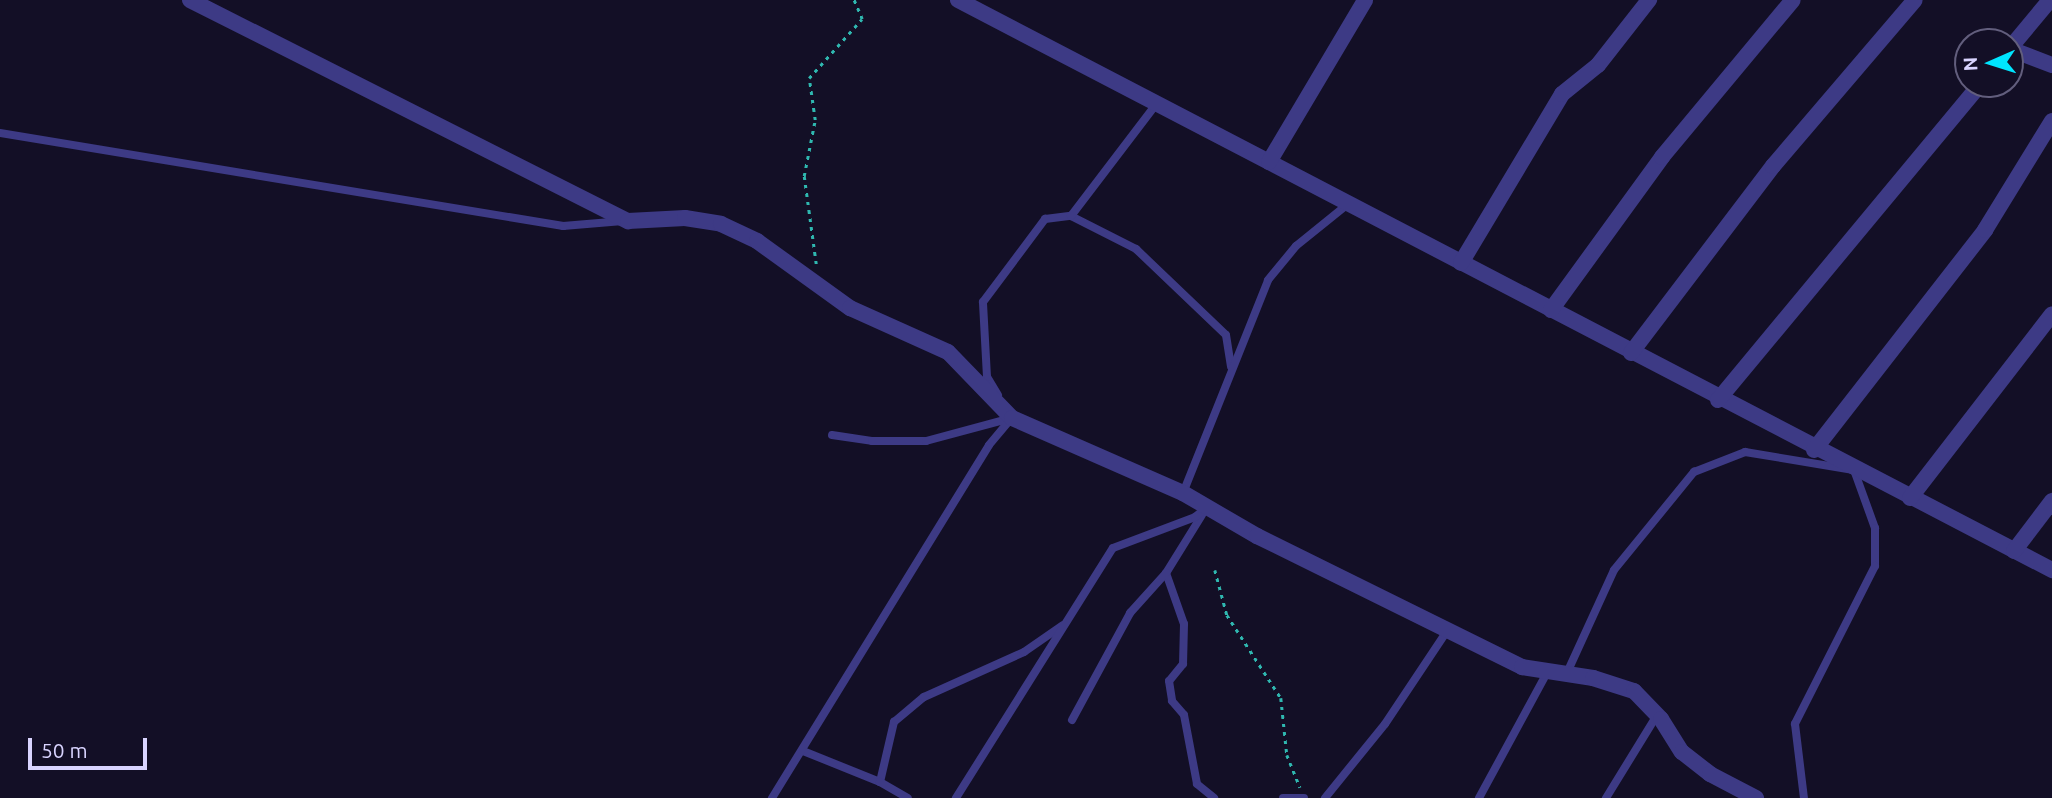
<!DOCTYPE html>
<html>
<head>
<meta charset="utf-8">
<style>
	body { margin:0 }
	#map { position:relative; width:2052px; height:798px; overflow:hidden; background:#130f26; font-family:Ubuntu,sans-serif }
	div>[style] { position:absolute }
	.path>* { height:2.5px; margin-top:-1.25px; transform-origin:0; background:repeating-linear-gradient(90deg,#2fb8b0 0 3.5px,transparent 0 8.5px) }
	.service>* { height:8px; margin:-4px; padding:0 4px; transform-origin:4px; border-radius:4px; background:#3d3a85 }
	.minor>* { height:16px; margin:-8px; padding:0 8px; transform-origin:8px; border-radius:8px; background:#3d3a85 }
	span { translate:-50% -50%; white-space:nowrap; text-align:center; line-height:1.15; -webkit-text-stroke:5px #130f26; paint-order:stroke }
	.north { position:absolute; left:1954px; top:28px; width:70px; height:70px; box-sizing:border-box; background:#130f26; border:2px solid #625e7d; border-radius:50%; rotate:267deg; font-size:19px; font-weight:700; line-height:28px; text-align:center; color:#d9d4ff }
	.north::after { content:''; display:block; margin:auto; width:24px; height:32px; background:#00e5ff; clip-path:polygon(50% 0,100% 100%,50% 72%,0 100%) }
	.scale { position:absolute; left:28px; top:738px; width:119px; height:32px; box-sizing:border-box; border:4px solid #d9d4ff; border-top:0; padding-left:9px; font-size:21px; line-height:24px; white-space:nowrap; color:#d9d4ff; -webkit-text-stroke:5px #130f26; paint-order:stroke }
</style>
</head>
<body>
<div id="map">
	<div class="path">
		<div style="left:816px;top:264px;width:89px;rotate:-97.8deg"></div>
		<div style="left:804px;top:176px;width:57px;rotate:-78.9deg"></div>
		<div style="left:815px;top:120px;width:42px;rotate:-98.1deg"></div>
		<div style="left:809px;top:78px;width:79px;rotate:-48.1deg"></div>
		<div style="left:862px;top:19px;width:21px;rotate:-113deg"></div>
		<div style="left:1215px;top:570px;width:47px;rotate:75.1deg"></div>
		<div style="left:1227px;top:615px;width:99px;rotate:57deg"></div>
		<div style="left:1281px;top:698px;width:57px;rotate:84deg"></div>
		<div style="left:1287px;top:755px;width:35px;rotate:68deg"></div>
	</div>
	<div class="service">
		<div style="left:0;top:133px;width:571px;rotate:9.38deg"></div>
		<div style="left:563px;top:226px;width:60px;rotate:-4.8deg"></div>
		<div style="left:1071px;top:216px;width:73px;rotate:26.9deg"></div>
		<div style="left:1136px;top:249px;width:124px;rotate:43.7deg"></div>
		<div style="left:1226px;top:335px;width:32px;rotate:81deg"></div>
		<div style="left:998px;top:395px;width:21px;rotate:-121deg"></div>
		<div style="left:987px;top:377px;width:75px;rotate:-93.1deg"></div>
		<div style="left:983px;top:302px;width:104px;rotate:-53.2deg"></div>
		<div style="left:1045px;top:219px;width:26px;rotate:-7deg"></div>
		<div style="left:1071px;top:216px;width:142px;rotate:-52.7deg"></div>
		<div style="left:832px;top:435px;width:40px;rotate:8.5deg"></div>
		<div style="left:872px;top:441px;width:54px"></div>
		<div style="left:926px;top:441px;width:89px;rotate:-15deg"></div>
		<div style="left:1183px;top:493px;width:229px;rotate:-68.2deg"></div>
		<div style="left:1268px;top:280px;width:44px;rotate:-50.5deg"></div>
		<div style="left:1296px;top:246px;width:67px;rotate:-38.9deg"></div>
		<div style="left:1202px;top:515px;width:68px;rotate:121.8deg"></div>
		<div style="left:1166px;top:573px;width:54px;rotate:70.6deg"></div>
		<div style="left:1184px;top:624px;width:40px;rotate:91.4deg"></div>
		<div style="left:1183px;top:664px;width:22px;rotate:129deg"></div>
		<div style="left:1169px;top:681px;width:20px;rotate:81deg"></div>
		<div style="left:1172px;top:701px;width:18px;rotate:49deg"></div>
		<div style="left:1184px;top:715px;width:70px;rotate:79.3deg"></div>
		<div style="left:1197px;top:784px;width:22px;rotate:39deg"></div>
		<div style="left:1566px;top:675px;width:115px;rotate:-65.4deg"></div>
		<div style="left:1614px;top:570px;width:127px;rotate:-50.8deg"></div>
		<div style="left:1694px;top:472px;width:55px;rotate:-21.4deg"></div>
		<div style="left:1745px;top:452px;width:110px;rotate:9.4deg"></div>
		<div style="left:1854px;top:470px;width:62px;rotate:70.1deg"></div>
		<div style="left:1875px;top:528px;width:38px;rotate:90deg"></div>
		<div style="left:1875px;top:566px;width:177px;rotate:116.9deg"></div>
		<div style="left:1795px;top:724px;width:75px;rotate:83.1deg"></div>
		<div style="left:1072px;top:720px;width:122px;rotate:-61.5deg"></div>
		<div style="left:1130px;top:613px;width:54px;rotate:-48deg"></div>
		<div style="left:803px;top:751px;width:83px;rotate:21.9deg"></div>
		<div style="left:880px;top:782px;width:62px;rotate:-76.9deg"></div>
		<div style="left:894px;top:722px;width:39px;rotate:-40deg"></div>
		<div style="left:924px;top:697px;width:110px;rotate:-24.2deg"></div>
		<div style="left:1024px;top:652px;width:47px;rotate:-34.7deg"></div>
		<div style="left:880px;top:782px;width:32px;rotate:30deg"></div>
		<div style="left:772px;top:798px;width:414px;rotate:-58.4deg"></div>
		<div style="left:989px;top:445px;width:35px;rotate:-50deg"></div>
		<div style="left:956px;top:798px;width:295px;rotate:-57.9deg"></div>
		<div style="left:1113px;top:548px;width:88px;rotate:-20.7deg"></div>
		<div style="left:1195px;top:517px;width:16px;rotate:-38deg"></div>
		<div style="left:1283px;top:798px;width:21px"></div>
		<div style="left:1325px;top:798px;width:95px;rotate:-51deg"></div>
		<div style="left:1385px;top:724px;width:112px;rotate:-56.3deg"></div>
		<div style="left:1479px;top:798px;width:142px;rotate:-61.5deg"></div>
		<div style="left:1606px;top:798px;width:97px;rotate:-58.4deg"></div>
	</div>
	<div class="minor">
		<div style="left:190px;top:0;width:491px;rotate:26.8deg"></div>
		<div style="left:628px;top:221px;width:57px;rotate:-3deg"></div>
		<div style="left:685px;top:218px;width:36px;rotate:9deg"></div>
		<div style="left:721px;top:224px;width:40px;rotate:25deg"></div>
		<div style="left:757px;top:241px;width:115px;rotate:35.8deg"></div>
		<div style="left:850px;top:308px;width:107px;rotate:24.2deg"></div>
		<div style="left:948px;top:352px;width:92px;rotate:45.9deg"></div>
		<div style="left:1012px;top:418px;width:187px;rotate:23.7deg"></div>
		<div style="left:1183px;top:493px;width:86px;rotate:30.2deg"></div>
		<div style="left:1257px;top:536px;width:296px;rotate:26.3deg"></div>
		<div style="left:1522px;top:667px;width:72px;rotate:8.8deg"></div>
		<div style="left:1593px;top:678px;width:43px;rotate:17.6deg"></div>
		<div style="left:1634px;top:691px;width:39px;rotate:46deg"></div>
		<div style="left:1661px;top:719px;width:39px;rotate:58deg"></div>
		<div style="left:1682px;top:752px;width:36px;rotate:38deg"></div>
		<div style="left:1710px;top:774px;width:52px;rotate:27.6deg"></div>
		<div style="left:958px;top:0;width:1234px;rotate:27.52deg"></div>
		<div style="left:2010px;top:48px;width:62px;rotate:-50.2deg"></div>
		<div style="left:2010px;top:49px;width:45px;rotate:20.9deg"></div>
		<div style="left:1269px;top:162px;width:188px;rotate:-59.3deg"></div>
		<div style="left:1461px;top:263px;width:197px;rotate:-59.1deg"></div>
		<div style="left:1562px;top:94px;width:46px;rotate:-38.9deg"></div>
		<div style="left:1598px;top:65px;width:83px;rotate:-51.9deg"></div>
		<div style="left:1551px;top:310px;width:189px;rotate:-54deg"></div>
		<div style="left:1662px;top:157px;width:204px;rotate:-50.2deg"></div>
		<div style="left:1631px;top:353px;width:235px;rotate:-52.8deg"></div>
		<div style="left:1773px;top:166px;width:218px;rotate:-49.5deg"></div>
		<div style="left:1718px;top:400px;width:410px;rotate:-50.3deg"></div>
		<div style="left:1814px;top:450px;width:279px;rotate:-52.1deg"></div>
		<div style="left:1985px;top:230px;width:128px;rotate:-58.4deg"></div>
		<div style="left:1910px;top:498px;width:232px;rotate:-52.3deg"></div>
		<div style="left:2014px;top:551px;width:63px;rotate:-52.8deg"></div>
	</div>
	<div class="north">N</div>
	<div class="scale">50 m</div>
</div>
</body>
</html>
